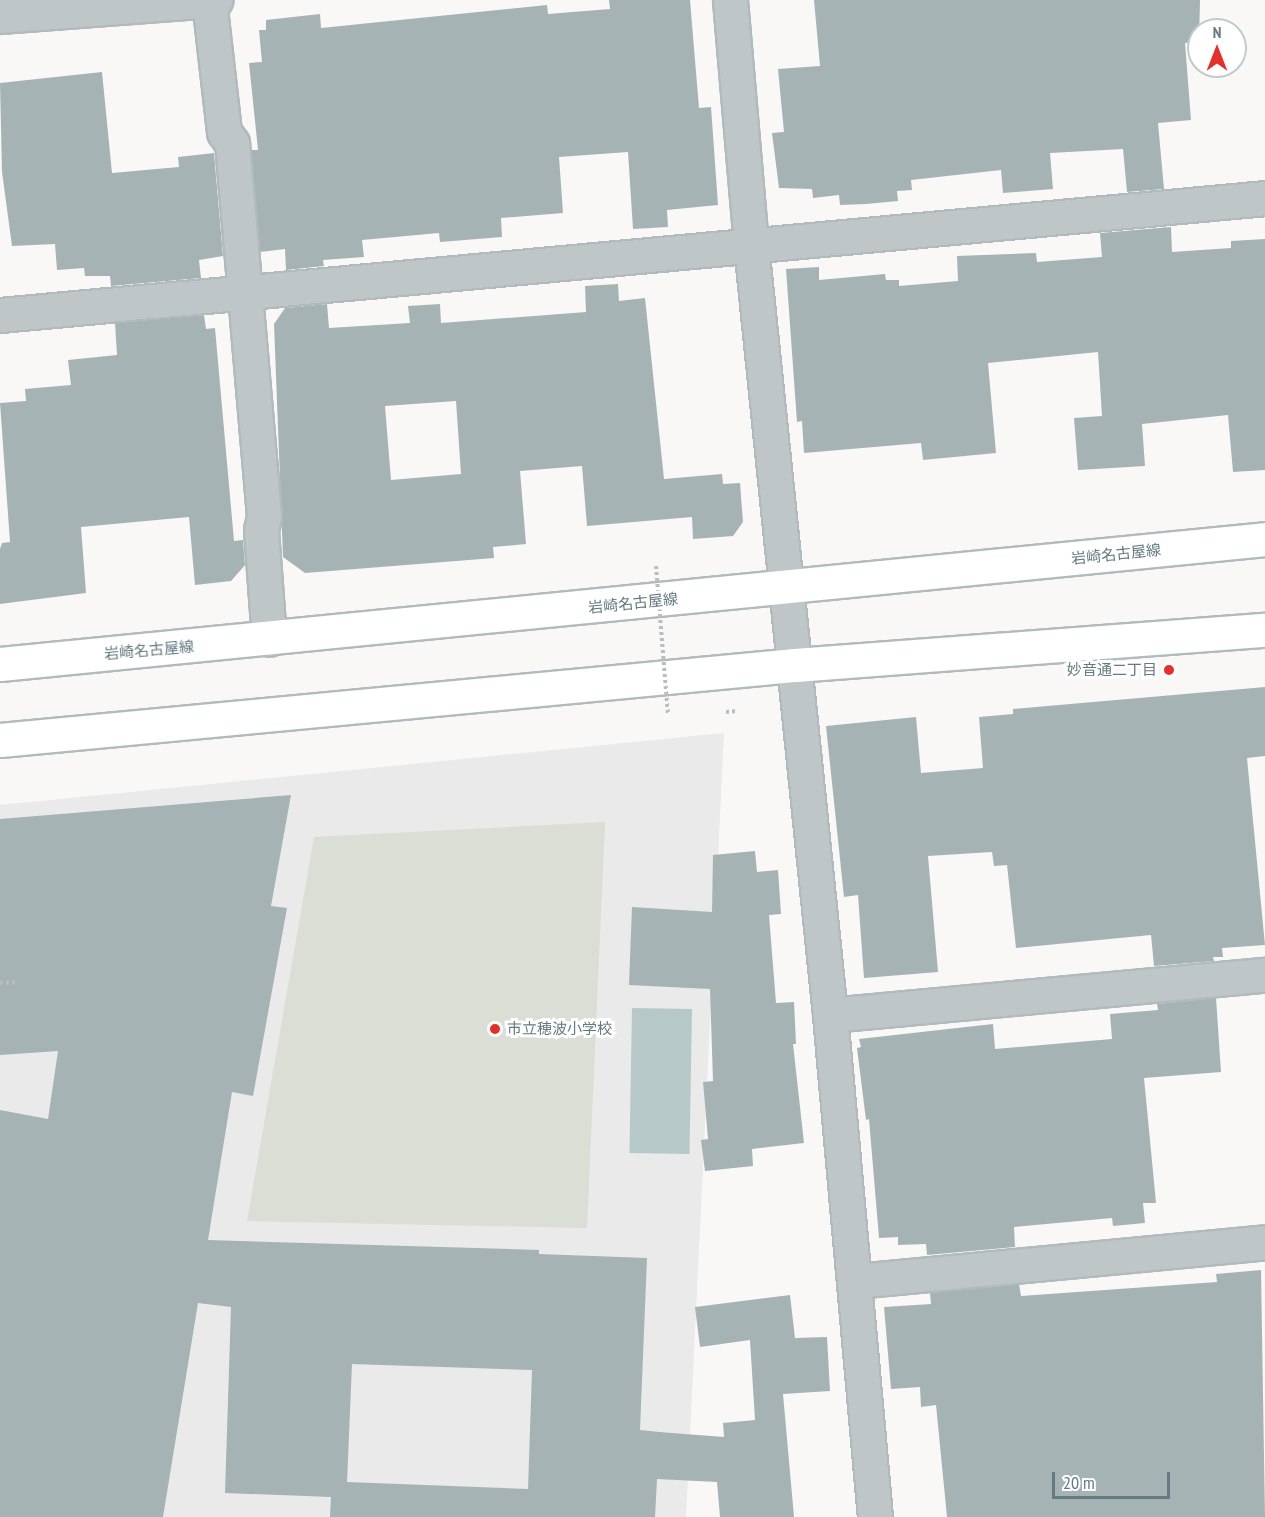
<!DOCTYPE html>
<html>
<head>
<meta charset="utf-8">
<style>
	body { margin:0 }
	#map { position:relative; width:1265px; height:1517px; overflow:hidden; background:#f9f8f6; font-family:"PT Sans Narrow","Noto Sans JP",sans-serif }
	div>[style] { position:absolute }
	.built>* { inset:0; background:#e9eae9 }
	.green>* { inset:0; background:#daded5 }
	.water>* { inset:0; background:#b7c8c9; transform-origin:0 0 }
	.building>* { inset:0; background:#a6b3b5 }
	.path>* { height:4px; margin-top:-2px; transform-origin:0; background:repeating-linear-gradient(90deg,#b9bec0 0 3px,transparent 0 6px) }
	.roads { filter:drop-shadow(2px 0 #b1babd) drop-shadow(-2px 0 #b1babd) drop-shadow(0 2px #b1babd) drop-shadow(0 -2px #b1babd) }
	.minor>* { height:33px; margin:-16.5px; padding:0 16.5px; transform-origin:16.5px; border-radius:16.5px; background:#bfc6c8 }
	.secondary>* { height:33px; margin:-16.5px; padding:0 16.5px; transform-origin:16.5px; border-radius:16.5px; background:#fff }
	.path-bridge>* { height:4px; margin-top:-2px; transform-origin:0; background:repeating-linear-gradient(90deg,#b9bec0 0 3px,transparent 0 6px) }
	.dots>* { width:16px; height:16px; translate:-50% -50%; box-sizing:border-box; border:3px solid #fff; border-radius:50% }
	span { translate:-50% -50%; white-space:nowrap; text-align:center; line-height:1.15; -webkit-text-stroke:6px #fff; paint-order:stroke }
	.street-label { font-size:15px; color:#637a81 }
	.poi-label { font-size:15px; color:#637a81 }
	.right { translate:-100% -50%; text-align:right }
	.left { translate:0 -50%; text-align:left }
	.north { position:absolute; left:1187px; top:18px; width:60px; height:60px; box-sizing:border-box; background:#fff; border:2px solid #c1cacd; border-radius:50%; rotate:0deg; font-size:16px; font-weight:700; line-height:24px; text-align:center; color:#637a81 }
	.north::after { content:''; display:block; margin:auto; width:21px; height:27px; background:#e62f29; clip-path:polygon(50% 0,100% 100%,50% 72%,0 100%) }
	.scale { position:absolute; left:1052px; top:1472px; width:118px; height:27px; box-sizing:border-box; border:3px solid #637a81; border-top:0; padding-left:8px; font-size:18px; line-height:21px; white-space:nowrap; color:#637a81; -webkit-text-stroke:4px #fff; paint-order:stroke }
</style>
</head>
<body>
<div id="map">
	<div class="built">
		<div style="clip-path:polygon(724px 733px,686px 1517px,0 1517px,0 805px)"></div>
	</div>
	<div class="green">
		<div style="clip-path:polygon(605px 822px,587px 1228px,247px 1221px,314px 837px)"></div>
	</div>
	<div class="water">
		<div style="left:632px;top:1008px;width:60px;height:145px;rotate:1deg"></div>
	</div>
	<div class="building">
		<div style="clip-path:polygon(609px 0,690px 0,699px 108px,711px 107px,718px 205px,667px 210px,668px 227px,633px 229px,628px 152px,559px 157px,563px 213px,501px 218px,502px 237px,440px 242px,439px 233px,362px 240px,364px 257px,323px 260px,324px 266px,286px 270px,285px 249px,260px 252px,251px 150px,258px 150px,249px 63px,262px 62px,259px 30px,266px 30px,266px 20px,320px 14px,321px 28px,547px 5px,548px 14px,610px 9px)"></div>
		<div style="clip-path:polygon(814px 0,1200px 0,1199px 42px,1185px 43px,1191px 120px,1158px 123px,1164px 189px,1127px 192px,1123px 149px,1050px 153px,1053px 189px,1003px 193px,1001px 170px,911px 180px,912px 190px,897px 191px,898px 201px,866px 204px,840px 205px,839px 195px,813px 198px,812px 189px,779px 188px,772px 133px,784px 132px,778px 69px,820px 66px)"></div>
		<div style="clip-path:polygon(102px 72px,112px 173px,179px 167px,178px 157px,214px 153px,223px 256px,199px 260px,201px 278px,111px 286px,110px 276px,85px 276px,84px 268px,57px 270px,55px 244px,12px 246px,2px 172px,0 83px)"></div>
		<div style="clip-path:polygon(1171px 227px,1172px 252px,1231px 248px,1231px 241px,1265px 239px,1265px 470px,1233px 472px,1228px 415px,1142px 424px,1145px 466px,1078px 470px,1074px 418px,1102px 416px,1098px 352px,988px 363px,996px 453px,923px 460px,921px 443px,804px 453px,802px 421px,797px 422px,786px 269px,819px 267px,819px 280px,885px 274px,886px 280px,899px 280px,899px 286px,958px 281px,957px 256px,1036px 253px,1037px 262px,1102px 257px,1100px 233px)"></div>
		<div style="clip-path:polygon(evenodd,618px 284px,619px 301px,645px 298px,664px 479px,722px 474px,723px 484px,740px 483px,743px 522px,733px 536px,693px 539px,692px 517px,587px 526px,582px 466px,520px 471px,526px 544px,493px 547px,494px 558px,305px 573px,283px 557px,274px 324px,285px 308px,327px 304px,329px 328px,410px 323px,408px 306px,440px 304px,441px 323px,586px 312px,585px 286px,618px 284px,456px 401px,461px 474px,391px 480px,385px 406px,456px 401px)"></div>
		<div style="clip-path:polygon(204px 315px,206px 329px,215px 328px,234px 541px,243px 540px,245px 565px,231px 581px,195px 585px,189px 517px,81px 527px,86px 593px,0 604px,0 549px,2px 543px,10px 542px,0 403px,26px 401px,25px 389px,71px 385px,68px 360px,117px 355px,115px 323px)"></div>
		<div style="clip-path:polygon(1265px 687px,1265px 756px,1247px 758px,1265px 945px,1222px 948px,1223px 957px,1213px 957px,1214px 961px,1154px 966px,1151px 935px,1016px 948px,1007px 865px,994px 866px,992px 852px,928px 856px,938px 972px,864px 978px,858px 895px,844px 897px,826px 726px,916px 717px,921px 773px,983px 768px,979px 717px,1013px 714px,1013px 709px)"></div>
		<div style="clip-path:polygon(evenodd,291px 795px,271px 906px,287px 908px,253px 1096px,232px 1092px,208px 1240px,539px 1250px,539px 1254px,647px 1258px,640px 1430px,659px 1432px,724px 1437px,723px 1423px,755px 1420px,750px 1340px,700px 1347px,695px 1307px,790px 1295px,795px 1338px,827px 1337px,830px 1391px,783px 1394px,794px 1517px,720px 1517px,717px 1482px,657px 1479px,655px 1517px,330px 1517px,331px 1497px,225px 1493px,231px 1307px,198px 1303px,163px 1517px,0 1517px,0 1110px,48px 1119px,58px 1051px,0 1055px,0 819px,291px 795px,352px 1364px,532px 1370px,528px 1489px,347px 1482px,352px 1364px)"></div>
		<div style="clip-path:polygon(755px 851px,757px 872px,778px 870px,781px 914px,769px 915px,776px 1003px,794px 1002px,796px 1044px,793px 1044px,804px 1143px,752px 1149px,753px 1166px,705px 1171px,701px 1140px,708px 1139px,703px 1082px,713px 1081px,710px 989px,629px 985px,632px 907px,712px 912px,713px 855px)"></div>
		<div style="clip-path:polygon(1216px 998px,1221px 1072px,1144px 1078px,1156px 1203px,1143px 1203px,1145px 1223px,1113px 1226px,1112px 1218px,1014px 1227px,1015px 1247px,927px 1255px,926px 1244px,898px 1245px,898px 1237px,879px 1238px,869px 1119px,866px 1120px,857px 1048px,861px 1047px,859px 1039px,993px 1024px,995px 1049px,1112px 1039px,1110px 1014px,1158px 1010px,1157px 1004px)"></div>
		<div style="clip-path:polygon(1261px 1270px,1265px 1517px,947px 1517px,936px 1405px,921px 1407px,920px 1387px,891px 1389px,884px 1307px,931px 1304px,930px 1293px,1019px 1284px,1021px 1296px,1217px 1282px,1216px 1274px)"></div>
	</div>
	<div class="path">
		<div style="left:726px;top:712px;width:11px;rotate:-5deg"></div>
		<div style="left:0;top:983px;width:16px;rotate:-4deg"></div>
	</div>
	<div class="roads">
		<div class="minor">
			<div style="left:209px;top:0;width:133px;rotate:83.5deg"></div>
			<div style="left:224px;top:132px;width:14px;rotate:54deg"></div>
			<div style="left:232px;top:143px;width:375px;rotate:85.1deg"></div>
			<div style="left:264px;top:517px;width:13px;rotate:103deg"></div>
			<div style="left:261px;top:530px;width:109px;rotate:85.8deg"></div>
			<div style="left:730px;top:0;width:246px;rotate:85.1deg"></div>
			<div style="left:751px;top:245px;width:774px;rotate:84.14deg"></div>
			<div style="left:830px;top:1015px;width:504px;rotate:84.88deg"></div>
			<div style="left:0;top:16px;width:216px;rotate:-4.3deg"></div>
			<div style="left:0;top:315px;width:1270px;rotate:-5.28deg"></div>
			<div style="left:830px;top:1015px;width:437px;rotate:-5.3deg"></div>
			<div style="left:855px;top:1281px;width:412px;rotate:-5.4deg"></div>
		</div>
		<div class="secondary">
			<div style="left:0;top:664px;width:1271px;rotate:-5.64deg"></div>
			<div style="left:0;top:740px;width:799px;rotate:-5.39deg"></div>
			<div style="left:795px;top:665px;width:471px;rotate:-4.3deg"></div>
		</div>
	</div>
	<div class="path-bridge">
		<div style="left:656px;top:566px;width:149px;rotate:85.4deg"></div>
	</div>
	<div class="dots">
		<div style="left:1169px;top:670px;background:#e62f29"></div>
		<div style="left:495px;top:1029px;background:#e62f29"></div>
	</div>
	<div class="street-label">
		<span style="left:1116px;top:554px;rotate:-6deg">岩崎名古屋線</span>
		<span style="left:633px;top:603px;rotate:-6deg">岩崎名古屋線</span>
		<span style="left:149px;top:650px;rotate:-5deg">岩崎名古屋線</span>
	</div>
	<div class="poi-label">
		<span class="right" style="left:1157px;top:670px">妙音通二丁目</span>
		<span class="left" style="left:507px;top:1029px">市立穂波小学校</span>
	</div>
	<div class="north">N</div>
	<div class="scale">20 m</div>
</div>
</body>
</html>
